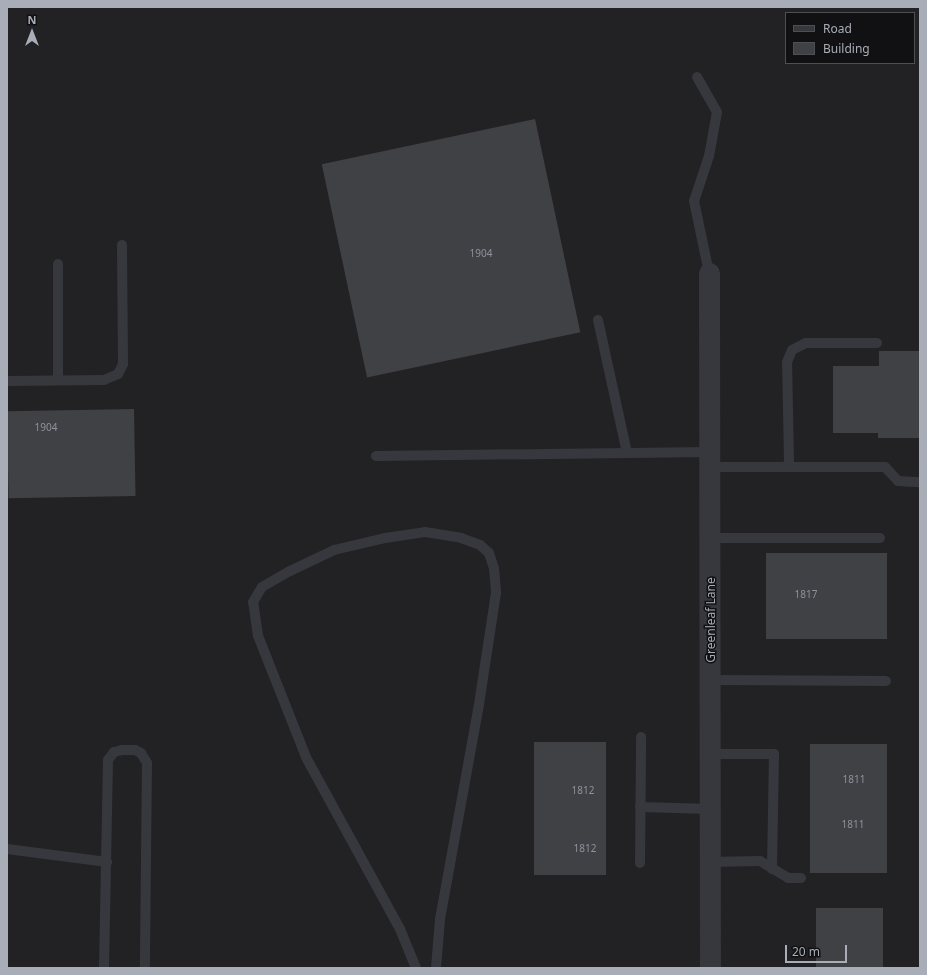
<!DOCTYPE html>
<html>
<head>
<meta charset="utf-8">
<style>
	body { margin:0 }
	#map { position:relative; width:927px; height:975px; overflow:hidden; background:#161618; font-family:"Noto Sans",sans-serif }
	div>[style] { position:absolute }
	.built>* { inset:0; background:#222225 }
	.building>* { inset:0; background:#404145; transform-origin:0 0 }
	.lane>* { height:10px; margin:-5px; padding:0 5px; transform-origin:5px; border-radius:5px; background:#37383d }
	.street>* { height:21px; margin:-10.5px; padding:0 10.5px; transform-origin:10.5px; border-radius:10.5px; background:#37383d }
	span { translate:-50% -50%; white-space:nowrap; text-align:center; line-height:1.15; -webkit-text-stroke:3px #111113; paint-order:stroke }
	.number-label { font-size:10px; color:#8e929b }
	.number-label span { -webkit-text-stroke-width:0 }
	.street-label { font-size:12px; color:#a8adb8 }
	.frame { position:absolute; inset:0; border:8px solid #a8adb8; pointer-events:none }
	.legend { position:absolute; left:785px; top:12px; width:130px; height:52px; box-sizing:border-box; background:#111113; border:1px solid #4d4f55; margin:0; padding:5px 7px; list-style:none; font-size:12px; color:#a8adb8 }
	.legend li { display:flex; align-items:center; gap:8px; height:20px }
	.legend b { width:20px; border:1px solid #4d4f55 }
	.north { position:absolute; left:12px; top:12px; width:40px; height:40px; -webkit-text-stroke:3px #111113; paint-order:stroke; rotate:0deg; font-size:11px; font-weight:700; line-height:16px; text-align:center; color:#a8adb8 }
	.north::after { content:''; display:block; margin:auto; width:14px; height:18px; background:#a8adb8; clip-path:polygon(50% 0,100% 100%,50% 72%,0 100%) }
	.scale { position:absolute; left:785px; top:945px; width:62px; height:18px; box-sizing:border-box; border:2px solid #a8adb8; border-top:0; padding-left:5px; font-size:12px; line-height:14px; white-space:nowrap; color:#a8adb8; -webkit-text-stroke:3px #111113; paint-order:stroke }
</style>
</head>
<body>
<div id="map">
	<div class="built">
		<div style="clip-path:polygon(evenodd,7px 7px,920px 7px,920px 968px,7px 968px,7px 7px,786px 13px,914px 13px,914px 63px,786px 63px,786px 13px)"></div>
	</div>
	<div class="building">
		<div style="left:535px;top:119px;width:218px;height:218px;rotate:78deg"></div>
		<div style="clip-path:polygon(879px 351px,920px 351px,920px 438px,878px 438px,878px 433px,833px 433px,833px 366px,879px 366px)"></div>
		<div style="left:134px;top:409px;width:87px;height:127px;rotate:89deg"></div>
		<div style="left:766px;top:553px;width:121px;height:86px"></div>
		<div style="left:534px;top:742px;width:72px;height:133px"></div>
		<div style="left:887px;top:744px;width:129px;height:77px;rotate:90deg"></div>
		<div style="left:816px;top:908px;width:67px;height:60px"></div>
	</div>
	<div class="lane">
		<div style="left:697px;top:77px;width:40px;rotate:60.3deg"></div>
		<div style="left:717px;top:112px;width:45px;rotate:100.3deg"></div>
		<div style="left:709px;top:156px;width:47px;rotate:108.4deg"></div>
		<div style="left:694px;top:201px;width:74px;rotate:78.2deg"></div>
		<div style="left:598px;top:320px;width:136px;rotate:77.7deg"></div>
		<div style="left:58px;top:380px;width:116px;rotate:-90deg"></div>
		<div style="left:7px;top:381px;width:97px;rotate:-0.6deg"></div>
		<div style="left:104px;top:380px;width:15px;rotate:-23deg"></div>
		<div style="left:118px;top:374px;width:11px;rotate:-63deg"></div>
		<div style="left:123px;top:364px;width:119px;rotate:-90.5deg"></div>
		<div style="left:376px;top:456px;width:334px;rotate:-0.7deg"></div>
		<div style="left:710px;top:467px;width:76px"></div>
		<div style="left:786px;top:467px;width:6px;rotate:-59deg"></div>
		<div style="left:789px;top:462px;width:100px;rotate:-91.1deg"></div>
		<div style="left:787px;top:362px;width:13px;rotate:-67deg"></div>
		<div style="left:792px;top:350px;width:16px;rotate:-27deg"></div>
		<div style="left:806px;top:343px;width:71px"></div>
		<div style="left:786px;top:467px;width:99px"></div>
		<div style="left:885px;top:467px;width:19px;rotate:47deg"></div>
		<div style="left:898px;top:481px;width:22px;rotate:3deg"></div>
		<div style="left:711px;top:538px;width:169px"></div>
		<div style="left:711px;top:680px;width:175px;rotate:0.3deg"></div>
		<div style="left:711px;top:754px;width:63px"></div>
		<div style="left:774px;top:754px;width:115px;rotate:91deg"></div>
		<div style="left:640px;top:807px;width:71px;rotate:1.6deg"></div>
		<div style="left:7px;top:849px;width:101px;rotate:7.4deg"></div>
		<div style="left:711px;top:862px;width:49px;rotate:-1.2deg"></div>
		<div style="left:760px;top:861px;width:33px;rotate:31deg"></div>
		<div style="left:788px;top:878px;width:13px"></div>
		<div style="left:640px;top:863px;width:126px;rotate:-89.5deg"></div>
		<div style="left:104px;top:968px;width:208px;rotate:-88.9deg"></div>
		<div style="left:108px;top:760px;width:10px;rotate:-53deg"></div>
		<div style="left:114px;top:752px;width:8px;rotate:-14deg"></div>
		<div style="left:122px;top:750px;width:13px"></div>
		<div style="left:135px;top:750px;width:7px;rotate:27deg"></div>
		<div style="left:141px;top:753px;width:12px;rotate:59deg"></div>
		<div style="left:147px;top:763px;width:205px;rotate:90.6deg"></div>
		<div style="left:416px;top:968px;width:42px;rotate:-112.3deg"></div>
		<div style="left:400px;top:929px;width:196px;rotate:-118.7deg"></div>
		<div style="left:306px;top:757px;width:130px;rotate:-111.6deg"></div>
		<div style="left:258px;top:636px;width:34px;rotate:-98deg"></div>
		<div style="left:253px;top:602px;width:17px;rotate:-59deg"></div>
		<div style="left:262px;top:587px;width:32px;rotate:-30deg"></div>
		<div style="left:290px;top:571px;width:49px;rotate:-25.5deg"></div>
		<div style="left:334px;top:550px;width:52px;rotate:-13.2deg"></div>
		<div style="left:385px;top:538px;width:40px;rotate:-8.5deg"></div>
		<div style="left:425px;top:532px;width:36px;rotate:9deg"></div>
		<div style="left:461px;top:538px;width:20px;rotate:20deg"></div>
		<div style="left:480px;top:545px;width:12px;rotate:42deg"></div>
		<div style="left:489px;top:553px;width:16px;rotate:72deg"></div>
		<div style="left:494px;top:568px;width:25px;rotate:85deg"></div>
		<div style="left:496px;top:593px;width:118px;rotate:98.7deg"></div>
		<div style="left:478px;top:710px;width:212px;rotate:100.3deg"></div>
		<div style="left:440px;top:919px;width:49px;rotate:94.7deg"></div>
	</div>
	<div class="street">
		<div style="left:709px;top:273px;width:695px;rotate:89.92deg"></div>
	</div>
	<div class="number-label">
		<span style="left:481px;top:254px">1904</span>
		<span style="left:46px;top:428px">1904</span>
		<span style="left:806px;top:595px">1817</span>
		<span style="left:854px;top:780px">1811</span>
		<span style="left:583px;top:791px">1812</span>
		<span style="left:853px;top:825px">1811</span>
		<span style="left:585px;top:849px">1812</span>
	</div>
	<div class="street-label">
		<span style="left:711px;top:620px;rotate:-90deg">Greenleaf Lane</span>
	</div>
	<div class="frame"></div>
	<ul class="legend">
	<li><b style="height:5px;background:#37383d"></b>Road</li>
	<li><b style="height:11px;background:#404145"></b>Building</li>
	</ul>
	<div class="north">N</div>
	<div class="scale">20 m</div>
</div>
</body>
</html>
